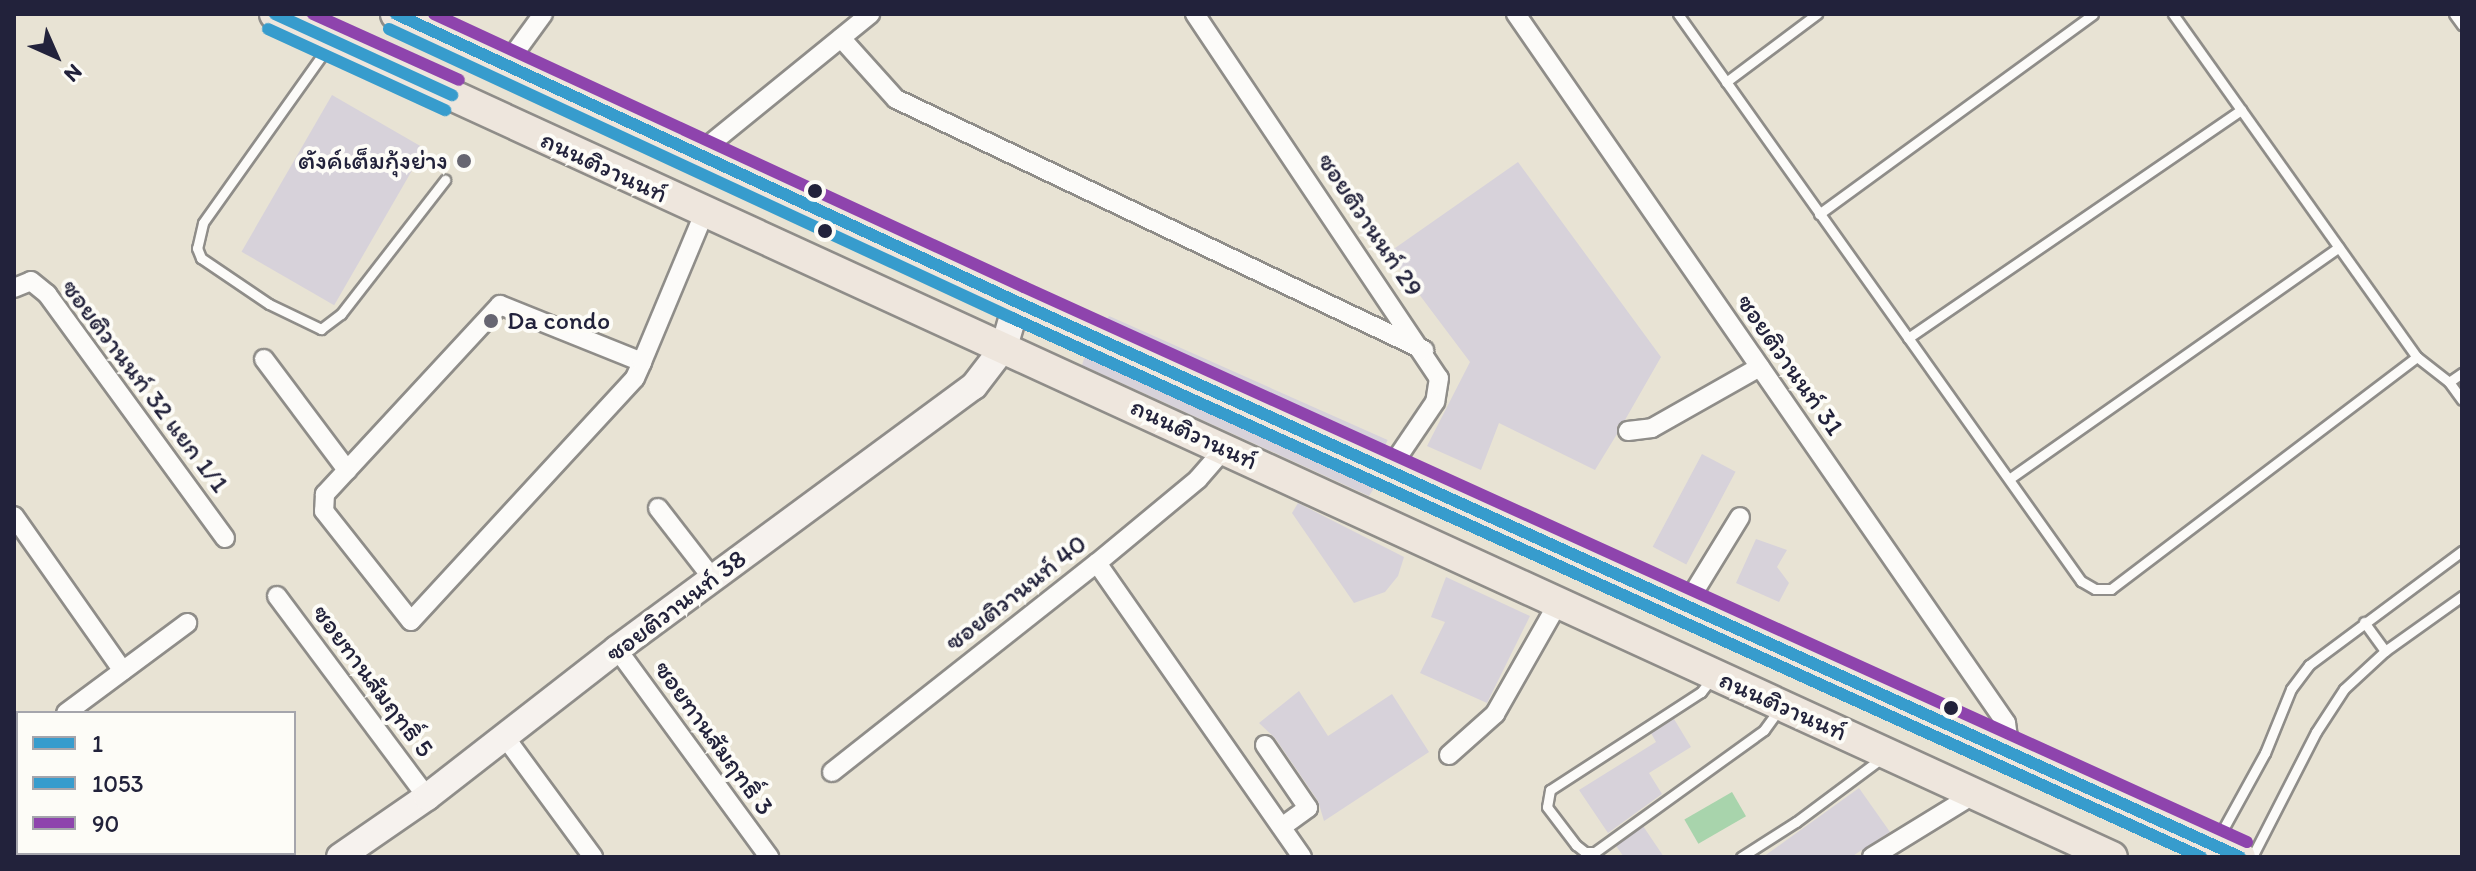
<!DOCTYPE html>
<html>
<head>
<meta charset="utf-8">
<style>
	body { margin:0 }
	#map { position:relative; width:2476px; height:871px; overflow:hidden; background:#e8e3d4; font-family:Itim,"Playpen Sans Thai",sans-serif }
	div>[style] { position:absolute }
	.green>* { inset:0; background:#a8d4ac; transform-origin:0 0 }
	.building>* { inset:0; background:#d7d2da; transform-origin:0 0 }
	.roads { filter:drop-shadow(2px 0 #8f8d89) drop-shadow(-2px 0 #8f8d89) drop-shadow(0 2px #8f8d89) drop-shadow(0 -2px #8f8d89) }
	.lane>* { height:9px; margin:-4.5px; padding:0 4.5px; transform-origin:4.5px; border-radius:4.5px; background:#fcfbf9 }
	.street>* { height:18px; margin:-9px; padding:0 9px; transform-origin:9px; border-radius:9px; background:#fcfbf9 }
	.secondary>* { height:26px; margin:-13px; padding:0 13px; transform-origin:13px; border-radius:13px; background:#f6f2ee }
	.primary>* { height:30px; margin:-15px; padding:0 15px; transform-origin:15px; border-radius:15px; background:#eee6dd }
	.bus-1>* { height:12px; margin:-6px; padding:0 6px; transform-origin:6px; border-radius:6px; background:#379ccd }
	.bus-2>* { height:12px; margin:-6px; padding:0 6px; transform-origin:6px; border-radius:6px; background:#379ccd }
	.bus-3>* { height:12px; margin:-6px; padding:0 6px; transform-origin:6px; border-radius:6px; background:#8e44ad }
	.dots>* { width:22px; height:22px; translate:-50% -50%; box-sizing:border-box; border:4px solid #fdfcf7; border-radius:50% }
	span { translate:-50% -50%; white-space:nowrap; text-align:center; line-height:1.15; -webkit-text-stroke:8px #fdfcf7; paint-order:stroke }
	.poi-label { font-size:26px; color:#22223b }
	.right { translate:-100% -50%; text-align:right }
	.left { translate:0 -50%; text-align:left }
	.street-label { font-size:26px; color:#22223b }
	.frame { position:absolute; inset:0; border:16px solid #22223b; pointer-events:none }
	.legend { position:absolute; left:16px; top:711px; width:280px; height:144px; box-sizing:border-box; background:#fdfcf7; border:2px solid #a5a5ac; margin:0; padding:10px 14px; list-style:none; font-size:24px; color:#22223b }
	.legend li { display:flex; align-items:center; gap:16px; height:40px }
	.legend b { width:40px; border:2px solid #a5a5ac }
	.north { position:absolute; left:16px; top:16px; width:80px; height:80px; -webkit-text-stroke:6px #fdfcf7; paint-order:stroke; rotate:135deg; font-size:22px; font-weight:700; line-height:32px; text-align:center; color:#22223b }
	.north::after { content:''; display:block; margin:auto; width:28px; height:36px; background:#22223b; clip-path:polygon(50% 0,100% 100%,50% 72%,0 100%) }
</style>
</head>
<body>
<div id="map">
	<div class="green">
		<div style="left:1732px;top:792px;width:28px;height:55px;rotate:60deg"></div>
	</div>
	<div class="building">
		<div style="left:332px;top:95px;width:107px;height:181px;rotate:30deg"></div>
		<div style="clip-path:polygon(1518px 162px,1661px 357px,1625px 420px,1617px 426px,1617px 434px,1595px 470px,1499px 423px,1481px 470px,1427px 446px,1470px 362px,1388px 253px)"></div>
		<div style="left:1109px;top:316px;width:305px;height:7px;rotate:24deg"></div>
		<div style="clip-path:polygon(1086px 353px,1375px 484px,1374px 488px,1369px 496px,1082px 365px)"></div>
		<div style="left:1702px;top:454px;width:38px;height:105px;rotate:28deg"></div>
		<div style="clip-path:polygon(1298px 503px,1404px 557px,1398px 576px,1385px 592px,1354px 603px,1292px 513px)"></div>
		<div style="clip-path:polygon(1756px 539px,1787px 550px,1777px 567px,1789px 583px,1779px 602px,1736px 583px)"></div>
		<div style="clip-path:polygon(1446px 577px,1530px 616px,1487px 703px,1420px 673px,1445px 622px,1431px 617px)"></div>
		<div style="clip-path:polygon(1299px 691px,1328px 736px,1392px 694px,1429px 752px,1324px 821px,1318px 801px,1275px 738px,1259px 723px)"></div>
		<div style="clip-path:polygon(1674px 719px,1691px 747px,1649px 773px,1662px 794px,1608px 833px,1579px 790px,1656px 742px,1651px 733px)"></div>
		<div style="clip-path:polygon(1859px 788px,1890px 832px,1851px 857px,1763px 857px)"></div>
		<div style="clip-path:polygon(1643px 826px,1664px 857px,1624px 857px,1616px 846px)"></div>
	</div>
	<div class="roads">
		<div class="lane">
			<div style="left:1678px;top:14px;width:696px;rotate:54.6deg"></div>
			<div style="left:2081px;top:581px;width:16px;rotate:30deg"></div>
			<div style="left:2095px;top:589px;width:16px"></div>
			<div style="left:2111px;top:589px;width:384px;rotate:-37.2deg"></div>
			<div style="left:2173px;top:14px;width:421px;rotate:54.6deg"></div>
			<div style="left:2417px;top:357px;width:41px;rotate:38deg"></div>
			<div style="left:2449px;top:382px;width:22px;rotate:54deg"></div>
			<div style="left:2454px;top:14px;width:14px;rotate:54deg"></div>
			<div style="left:330px;top:44px;width:219px;rotate:125.4deg"></div>
			<div style="left:203px;top:223px;width:26px;rotate:103deg"></div>
			<div style="left:197px;top:248px;width:11px;rotate:68deg"></div>
			<div style="left:201px;top:258px;width:82px;rotate:34.1deg"></div>
			<div style="left:269px;top:304px;width:58px;rotate:25.7deg"></div>
			<div style="left:321px;top:329px;width:25px;rotate:-37deg"></div>
			<div style="left:341px;top:314px;width:170px;rotate:-52.2deg"></div>
			<div style="left:1726px;top:82px;width:114px;rotate:-36.8deg"></div>
			<div style="left:1819px;top:214px;width:339px;rotate:-36.1deg"></div>
			<div style="left:1908px;top:338px;width:404px;rotate:-34.4deg"></div>
			<div style="left:2449px;top:382px;width:16px;rotate:-35deg"></div>
			<div style="left:2009px;top:479px;width:403px;rotate:-35.1deg"></div>
			<div style="left:2364px;top:622px;width:36px;rotate:54deg"></div>
			<div style="left:1712px;top:678px;width:18px;rotate:128deg"></div>
			<div style="left:1701px;top:692px;width:180px;rotate:147deg"></div>
			<div style="left:1550px;top:790px;width:17px;rotate:100deg"></div>
			<div style="left:1547px;top:807px;width:48px;rotate:52.7deg"></div>
			<div style="left:1576px;top:845px;width:11px;rotate:38deg"></div>
			<div style="left:1585px;top:852px;width:10px"></div>
			<div style="left:1595px;top:852px;width:208px;rotate:-35.8deg"></div>
			<div style="left:1764px;top:730px;width:27px;rotate:-54deg"></div>
			<div style="left:2216px;top:842px;width:102px;rotate:-61.2deg"></div>
			<div style="left:2265px;top:753px;width:69px;rotate:-67.9deg"></div>
			<div style="left:2291px;top:689px;width:30px;rotate:-53deg"></div>
			<div style="left:2309px;top:665px;width:191px;rotate:-36.7deg"></div>
			<div style="left:1741px;top:857px;width:65px;rotate:-32.5deg"></div>
			<div style="left:1796px;top:822px;width:107px;rotate:-36.7deg"></div>
			<div style="left:2252px;top:857px;width:140px;rotate:-62.9deg"></div>
			<div style="left:2316px;top:732px;width:51px;rotate:-56.9deg"></div>
			<div style="left:2344px;top:689px;width:56px;rotate:-42.8deg"></div>
			<div style="left:2385px;top:651px;width:95px;rotate:-35.5deg"></div>
		</div>
		<div class="street">
			<div style="left:1195px;top:14px;width:438px;rotate:56.2deg"></div>
			<div style="left:1439px;top:378px;width:24px;rotate:99deg"></div>
			<div style="left:1435px;top:402px;width:82px;rotate:124.1deg"></div>
			<div style="left:1516px;top:14px;width:862px;rotate:55.35deg"></div>
			<div style="left:2006px;top:723px;width:28px;rotate:82deg"></div>
			<div style="left:841px;top:38px;width:82px;rotate:48deg"></div>
			<div style="left:896px;top:99px;width:585px;rotate:25.43deg"></div>
			<div style="left:506px;top:65px;width:63px;rotate:-54deg"></div>
			<div style="left:698px;top:154px;width:222px;rotate:-39.1deg"></div>
			<div style="left:14px;top:288px;width:18px;rotate:-22deg"></div>
			<div style="left:31px;top:281px;width:21px;rotate:39deg"></div>
			<div style="left:47px;top:294px;width:302px;rotate:53.9deg"></div>
			<div style="left:264px;top:359px;width:139px;rotate:53.2deg"></div>
			<div style="left:642px;top:362px;width:153px;rotate:-158.1deg"></div>
			<div style="left:500px;top:305px;width:258px;rotate:132.8deg"></div>
			<div style="left:325px;top:494px;width:17px;rotate:93deg"></div>
			<div style="left:324px;top:511px;width:140px;rotate:51.7deg"></div>
			<div style="left:411px;top:621px;width:330px;rotate:-47.3deg"></div>
			<div style="left:635px;top:378px;width:17px;rotate:-66deg"></div>
			<div style="left:642px;top:362px;width:160px;rotate:-67.3deg"></div>
			<div style="left:1628px;top:431px;width:24px;rotate:-7deg"></div>
			<div style="left:1652px;top:428px;width:124px;rotate:-29.5deg"></div>
			<div style="left:658px;top:508px;width:90px;rotate:52.2deg"></div>
			<div style="left:14px;top:516px;width:189px;rotate:54.9deg"></div>
			<div style="left:1097px;top:563px;width:358px;rotate:55.1deg"></div>
			<div style="left:277px;top:596px;width:251px;rotate:53.3deg"></div>
			<div style="left:1686px;top:605px;width:103px;rotate:-58.5deg"></div>
			<div style="left:617px;top:649px;width:258px;rotate:53.8deg"></div>
			<div style="left:66px;top:713px;width:151px;rotate:-36.6deg"></div>
			<div style="left:505px;top:737px;width:149px;rotate:53.7deg"></div>
			<div style="left:1265px;top:745px;width:76px;rotate:55.7deg"></div>
			<div style="left:1308px;top:808px;width:32px;rotate:144deg"></div>
			<div style="left:14px;top:752px;width:5px;rotate:-37deg"></div>
			<div style="left:1449px;top:755px;width:62px;rotate:-41.7deg"></div>
			<div style="left:1495px;top:714px;width:128px;rotate:-60.4deg"></div>
			<div style="left:832px;top:772px;width:337px;rotate:-38.3deg"></div>
			<div style="left:1097px;top:563px;width:131px;rotate:-39.7deg"></div>
			<div style="left:1198px;top:479px;width:41px;rotate:-48.9deg"></div>
			<div style="left:258px;top:853px;width:4px;rotate:63deg"></div>
			<div style="left:1872px;top:857px;width:122px;rotate:-31.6deg"></div>
		</div>
		<div class="secondary">
			<div style="left:340px;top:857px;width:106px;rotate:-34.6deg"></div>
			<div style="left:427px;top:797px;width:241px;rotate:-37.9deg"></div>
			<div style="left:617px;top:649px;width:443px;rotate:-36.4deg"></div>
			<div style="left:974px;top:386px;width:49px;rotate:-52.4deg"></div>
			<div style="left:1004px;top:347px;width:47px;rotate:-73.9deg"></div>
		</div>
		<div class="primary">
			<div style="left:275px;top:14px;width:2021px;rotate:24.65deg"></div>
			<div style="left:396px;top:14px;width:685px;rotate:24.88deg"></div>
			<div style="left:1017px;top:302px;width:1343px;rotate:24.41deg"></div>
		</div>
	</div>
	<div class="bus-1">
		<div style="left:275px;top:14px;width:195px;rotate:24.6deg"></div>
		<div style="left:396px;top:14px;width:685px;rotate:24.88deg"></div>
		<div style="left:1017px;top:302px;width:1343px;rotate:24.41deg"></div>
	</div>
	<div class="bus-2">
		<div style="left:268px;top:29px;width:195px;rotate:24.6deg"></div>
		<div style="left:389px;top:29px;width:685px;rotate:24.88deg"></div>
		<div style="left:1010px;top:317px;width:1308px;rotate:24.39deg"></div>
	</div>
	<div class="bus-3">
		<div style="left:313px;top:14px;width:160px;rotate:24.3deg"></div>
		<div style="left:434px;top:14px;width:650px;rotate:24.83deg"></div>
		<div style="left:1024px;top:287px;width:1343px;rotate:24.41deg"></div>
	</div>
	<div class="dots">
		<div style="left:464px;top:161px;background:#676671"></div>
		<div style="left:815px;top:191px;background:#22223b"></div>
		<div style="left:825px;top:231px;background:#22223b"></div>
		<div style="left:491px;top:321px;background:#676671"></div>
		<div style="left:1951px;top:708px;background:#22223b"></div>
	</div>
	<div class="poi-label">
		<span class="right" style="left:448px;top:161px">ตังค์เต็มกุ้งย่าง</span>
		<span class="left" style="left:507px;top:321px">Da condo</span>
	</div>
	<div class="street-label">
		<span style="left:604px;top:167px;rotate:25deg">ถนนติวานนท์</span>
		<span style="left:1370px;top:225px;rotate:56deg">ซอยติวานนท์ 29</span>
		<span style="left:1790px;top:365px;rotate:55deg">ซอยติวานนท์ 31</span>
		<span style="left:145px;top:386px;rotate:53deg">ซอยติวานนท์ 32 แยก 1/1</span>
		<span style="left:1194px;top:434px;rotate:25deg">ถนนติวานนท์</span>
		<span style="left:1016px;top:593px;rotate:-38deg">ซอยติวานนท์ 40</span>
		<span style="left:676px;top:606px;rotate:-37deg">ซอยติวานนท์ 38</span>
		<span style="left:373px;top:681px;rotate:53deg">ซอยทานสัมฤทธิ์ 5</span>
		<span style="left:1783px;top:706px;rotate:24deg">ถนนติวานนท์</span>
		<span style="left:714px;top:738px;rotate:54deg">ซอยทานสัมฤทธิ์ 3</span>
	</div>
	<div class="frame"></div>
	<ul class="legend">
	<li><b style="height:10px;background:#379ccd"></b>1</li>
	<li><b style="height:10px;background:#379ccd"></b>1053</li>
	<li><b style="height:10px;background:#8e44ad"></b>90</li>
	</ul>
	<div class="north">N</div>
</div>
</body>
</html>
